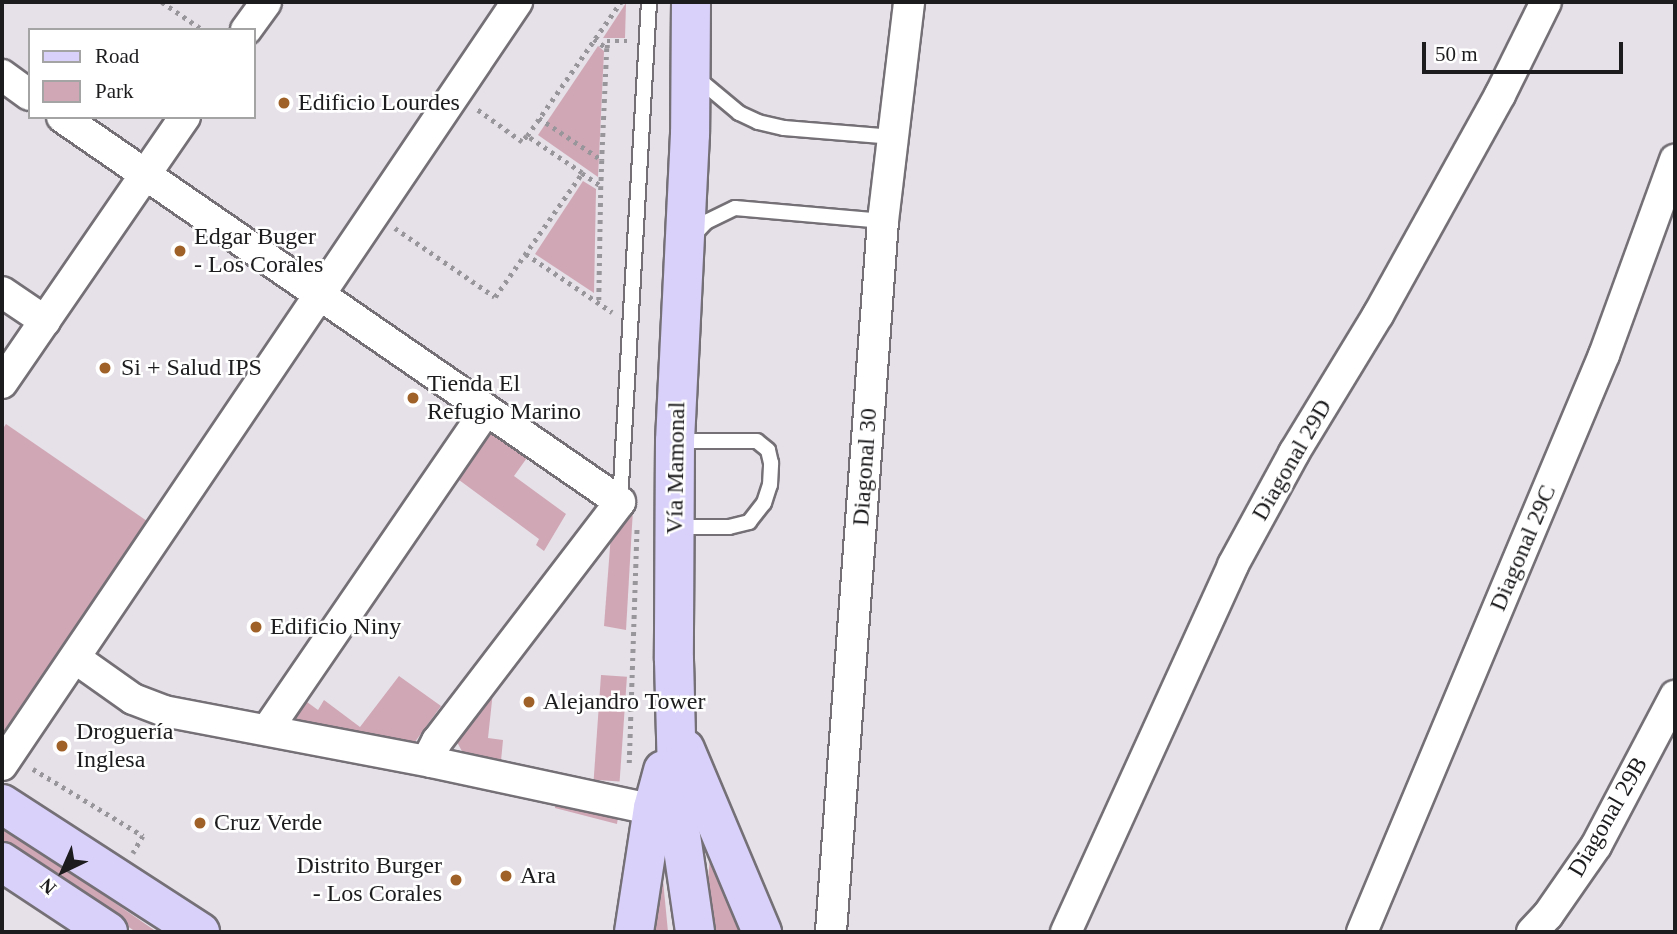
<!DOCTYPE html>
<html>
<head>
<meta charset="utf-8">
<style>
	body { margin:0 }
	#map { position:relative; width:1677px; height:934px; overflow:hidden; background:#e6e1e8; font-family:Georgia,serif }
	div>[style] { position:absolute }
	.green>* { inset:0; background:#d0a7b5; transform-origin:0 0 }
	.path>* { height:4.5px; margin-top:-2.25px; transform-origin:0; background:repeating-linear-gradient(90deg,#99969b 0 3.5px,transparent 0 8.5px) }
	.roads { filter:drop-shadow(2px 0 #747076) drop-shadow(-2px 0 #747076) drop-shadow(0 2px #747076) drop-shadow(0 -2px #747076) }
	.service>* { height:14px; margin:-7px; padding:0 7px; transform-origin:7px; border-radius:7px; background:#fff }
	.minor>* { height:30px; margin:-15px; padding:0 15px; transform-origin:15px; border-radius:15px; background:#fff }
	.primary>* { height:38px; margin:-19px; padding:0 19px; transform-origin:19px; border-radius:19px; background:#d9d1f9 }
	.dots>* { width:19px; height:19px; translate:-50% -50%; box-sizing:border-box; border:4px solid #fff; border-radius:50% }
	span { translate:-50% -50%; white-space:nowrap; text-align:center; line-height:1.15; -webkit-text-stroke:5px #fff; paint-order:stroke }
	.poi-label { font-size:24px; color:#1c1b1d }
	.left { translate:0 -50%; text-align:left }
	.right { translate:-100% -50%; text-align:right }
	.street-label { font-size:24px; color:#1c1b1d }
	.frame { position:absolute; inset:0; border:4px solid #1c1b1d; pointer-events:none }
	.legend { position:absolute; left:28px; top:28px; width:228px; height:91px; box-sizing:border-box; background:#fff; border:2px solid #a4a4a5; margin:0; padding:9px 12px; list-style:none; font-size:21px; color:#1c1b1d }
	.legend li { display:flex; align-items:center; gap:14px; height:35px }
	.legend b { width:35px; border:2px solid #a4a4a5 }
	.north { position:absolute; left:28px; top:836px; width:70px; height:70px; -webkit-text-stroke:5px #fff; paint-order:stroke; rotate:224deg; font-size:19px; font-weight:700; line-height:28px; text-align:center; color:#1c1b1d }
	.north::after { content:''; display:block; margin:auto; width:24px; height:32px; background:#1c1b1d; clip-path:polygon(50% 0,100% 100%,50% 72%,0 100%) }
	.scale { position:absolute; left:1422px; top:42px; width:201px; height:32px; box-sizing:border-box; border:4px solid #1c1b1d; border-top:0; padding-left:9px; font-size:21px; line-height:24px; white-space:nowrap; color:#1c1b1d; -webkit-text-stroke:5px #fff; paint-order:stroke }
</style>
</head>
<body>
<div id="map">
	<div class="green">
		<div style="clip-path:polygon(626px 3px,625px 38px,603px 38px)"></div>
		<div style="clip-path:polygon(598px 46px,604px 51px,598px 177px,538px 135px)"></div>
		<div style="clip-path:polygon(583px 181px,596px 189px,594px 293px,535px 254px)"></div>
		<div style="clip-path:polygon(6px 424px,147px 521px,5px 730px,2px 728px,2px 430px)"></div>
		<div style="clip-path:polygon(491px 427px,529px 455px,514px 476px,566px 514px,544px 551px,536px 545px,539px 539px,455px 477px)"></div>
		<div style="clip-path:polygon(633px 509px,626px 630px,604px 626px,611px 534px)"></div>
		<div style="clip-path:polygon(495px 673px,488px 738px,503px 740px,501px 761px,465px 757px,457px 742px,459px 732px)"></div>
		<div style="left:601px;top:675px;width:26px;height:105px;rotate:4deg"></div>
		<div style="clip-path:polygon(399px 676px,441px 706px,412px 746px,294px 719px,307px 702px,318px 710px,324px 700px,360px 727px)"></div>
		<div style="clip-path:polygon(555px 802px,618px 817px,617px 824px,555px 808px)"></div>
		<div style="clip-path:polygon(2px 825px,157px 932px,136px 932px,2px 842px)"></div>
		<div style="clip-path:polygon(660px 849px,668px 932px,650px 932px)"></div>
		<div style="clip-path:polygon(710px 858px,742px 932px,715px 932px,708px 879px)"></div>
	</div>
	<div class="path">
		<div style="left:162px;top:2px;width:50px;rotate:34.3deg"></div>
		<div style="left:594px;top:39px;width:16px;rotate:35deg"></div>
		<div style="left:607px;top:48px;width:112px;rotate:92.6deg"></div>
		<div style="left:607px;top:48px;width:7px;rotate:-90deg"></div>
		<div style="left:607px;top:41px;width:20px"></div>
		<div style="left:539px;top:118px;width:76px;rotate:33.7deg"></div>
		<div style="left:602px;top:160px;width:26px;rotate:92deg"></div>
		<div style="left:527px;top:136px;width:164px;rotate:-55deg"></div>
		<div style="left:582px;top:173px;width:23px;rotate:34deg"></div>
		<div style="left:601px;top:186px;width:117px;rotate:91deg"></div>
		<div style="left:395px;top:228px;width:121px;rotate:34.6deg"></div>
		<div style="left:495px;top:297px;width:151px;rotate:-54.9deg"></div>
		<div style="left:582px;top:173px;width:66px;rotate:-146.1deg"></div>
		<div style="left:527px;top:136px;width:8px;rotate:130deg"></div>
		<div style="left:522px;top:142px;width:57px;rotate:-144.3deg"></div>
		<div style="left:526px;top:254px;width:104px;rotate:34deg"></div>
		<div style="left:629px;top:763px;width:236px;rotate:-88.1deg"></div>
		<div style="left:33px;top:769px;width:129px;rotate:31.3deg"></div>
		<div style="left:143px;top:836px;width:20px;rotate:120deg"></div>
	</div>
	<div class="roads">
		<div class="service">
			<div style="left:696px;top:77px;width:56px;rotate:39.9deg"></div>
			<div style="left:739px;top:113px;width:21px;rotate:25deg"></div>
			<div style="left:758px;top:122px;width:27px;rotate:13deg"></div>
			<div style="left:784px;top:128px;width:110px;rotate:4.7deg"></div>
			<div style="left:692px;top:237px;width:21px;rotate:-47deg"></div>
			<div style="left:706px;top:222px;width:32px;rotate:-26deg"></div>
			<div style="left:735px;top:208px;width:149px;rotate:5deg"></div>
			<div style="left:620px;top:502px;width:501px;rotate:-86.68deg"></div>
			<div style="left:676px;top:527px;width:53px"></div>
			<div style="left:729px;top:527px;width:21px;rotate:-14deg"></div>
			<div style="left:749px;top:522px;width:24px;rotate:-52deg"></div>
			<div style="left:764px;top:503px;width:19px;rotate:-72deg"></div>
			<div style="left:770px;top:485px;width:22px;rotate:-87deg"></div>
			<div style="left:771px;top:463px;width:13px;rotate:-103deg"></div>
			<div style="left:768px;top:450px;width:14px;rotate:-141deg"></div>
			<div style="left:757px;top:441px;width:80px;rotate:180deg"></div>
		</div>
		<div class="minor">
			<div style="left:246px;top:30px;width:34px;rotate:-54deg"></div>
			<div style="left:2px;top:75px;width:34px;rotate:36deg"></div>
			<div style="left:62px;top:117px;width:678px;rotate:34.6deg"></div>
			<div style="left:620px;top:502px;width:301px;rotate:127.4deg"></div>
			<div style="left:437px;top:741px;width:13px;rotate:117deg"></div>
			<div style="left:431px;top:753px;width:9px;rotate:90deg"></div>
			<div style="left:2px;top:292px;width:52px;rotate:34deg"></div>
			<div style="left:2px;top:383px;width:323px;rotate:-55.5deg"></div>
			<div style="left:75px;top:658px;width:71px;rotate:35.3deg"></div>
			<div style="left:133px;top:699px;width:33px;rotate:21deg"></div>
			<div style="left:164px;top:711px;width:272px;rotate:10.8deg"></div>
			<div style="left:431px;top:762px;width:249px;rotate:12.1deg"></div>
			<div style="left:267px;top:730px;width:388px;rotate:-55.6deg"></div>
			<div style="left:2px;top:765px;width:921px;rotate:-55.98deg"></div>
			<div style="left:831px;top:932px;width:713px;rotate:-85.82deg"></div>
			<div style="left:883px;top:221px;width:221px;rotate:-83.2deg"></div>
			<div style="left:1066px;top:932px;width:403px;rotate:-65.5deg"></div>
			<div style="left:1233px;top:565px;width:128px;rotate:-61.4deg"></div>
			<div style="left:1294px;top:453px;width:162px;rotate:-58.7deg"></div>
			<div style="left:1378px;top:315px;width:252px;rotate:-61deg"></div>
			<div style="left:1500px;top:95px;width:104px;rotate:-63.7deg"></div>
			<div style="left:1362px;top:932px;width:626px;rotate:-67.25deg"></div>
			<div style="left:1604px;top:355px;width:208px;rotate:-70deg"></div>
			<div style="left:1532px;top:932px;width:23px;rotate:-47deg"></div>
			<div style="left:1548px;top:915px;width:84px;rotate:-55.2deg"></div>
			<div style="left:1596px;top:846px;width:170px;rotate:-62.2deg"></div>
		</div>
		<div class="primary">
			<div style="left:691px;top:2px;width:132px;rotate:90.4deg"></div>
			<div style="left:690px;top:134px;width:307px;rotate:92.8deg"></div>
			<div style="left:675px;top:441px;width:219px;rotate:90.3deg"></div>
			<div style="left:674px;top:660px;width:155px;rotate:88.5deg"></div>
			<div style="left:678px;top:815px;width:118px;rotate:81.7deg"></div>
			<div style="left:685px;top:749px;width:199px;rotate:67.2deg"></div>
			<div style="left:2px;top:804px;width:236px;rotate:32.9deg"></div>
			<div style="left:2px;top:862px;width:127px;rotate:33.4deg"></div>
			<div style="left:634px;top:932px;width:125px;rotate:-81.3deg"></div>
			<div style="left:653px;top:808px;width:39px;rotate:-75deg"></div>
		</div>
	</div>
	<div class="dots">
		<div style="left:284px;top:103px;background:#a06128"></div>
		<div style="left:180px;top:251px;background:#a06128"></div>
		<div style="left:105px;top:368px;background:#a06128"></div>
		<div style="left:413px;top:398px;background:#a06128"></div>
		<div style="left:256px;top:627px;background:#a06128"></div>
		<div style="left:529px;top:702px;background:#a06128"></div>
		<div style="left:62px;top:746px;background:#a06128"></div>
		<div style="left:200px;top:823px;background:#a06128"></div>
		<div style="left:506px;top:876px;background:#a06128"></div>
		<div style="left:456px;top:880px;background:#a06128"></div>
	</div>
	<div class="poi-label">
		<span class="left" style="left:298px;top:103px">Edificio Lourdes</span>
		<span class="left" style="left:194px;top:251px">Edgar Buger<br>- Los Corales</span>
		<span class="left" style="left:121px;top:368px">Si + Salud IPS</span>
		<span class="left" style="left:427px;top:398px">Tienda El<br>Refugio Marino</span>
		<span class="left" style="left:270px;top:627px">Edificio Niny</span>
		<span class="left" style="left:543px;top:702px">Alejandro Tower</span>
		<span class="left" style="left:76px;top:746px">Droguería<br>Inglesa</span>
		<span class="left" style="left:214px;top:823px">Cruz Verde</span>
		<span class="right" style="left:442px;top:880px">Distrito Burger<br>- Los Corales</span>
		<span class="left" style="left:520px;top:876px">Ara</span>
	</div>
	<div class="street-label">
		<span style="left:1292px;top:460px;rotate:-60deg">Diagonal 29D</span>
		<span style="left:865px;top:467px;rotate:-86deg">Diagonal 30</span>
		<span style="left:676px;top:468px;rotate:-89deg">Vía Mamonal</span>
		<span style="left:1523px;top:548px;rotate:-67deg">Diagonal 29C</span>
		<span style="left:1608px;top:817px;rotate:-60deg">Diagonal 29B</span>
	</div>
	<div class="frame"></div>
	<ul class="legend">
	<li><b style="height:9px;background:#d9d1f9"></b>Road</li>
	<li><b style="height:19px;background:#d0a7b5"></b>Park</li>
	</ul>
	<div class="north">N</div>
	<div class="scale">50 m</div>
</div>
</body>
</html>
